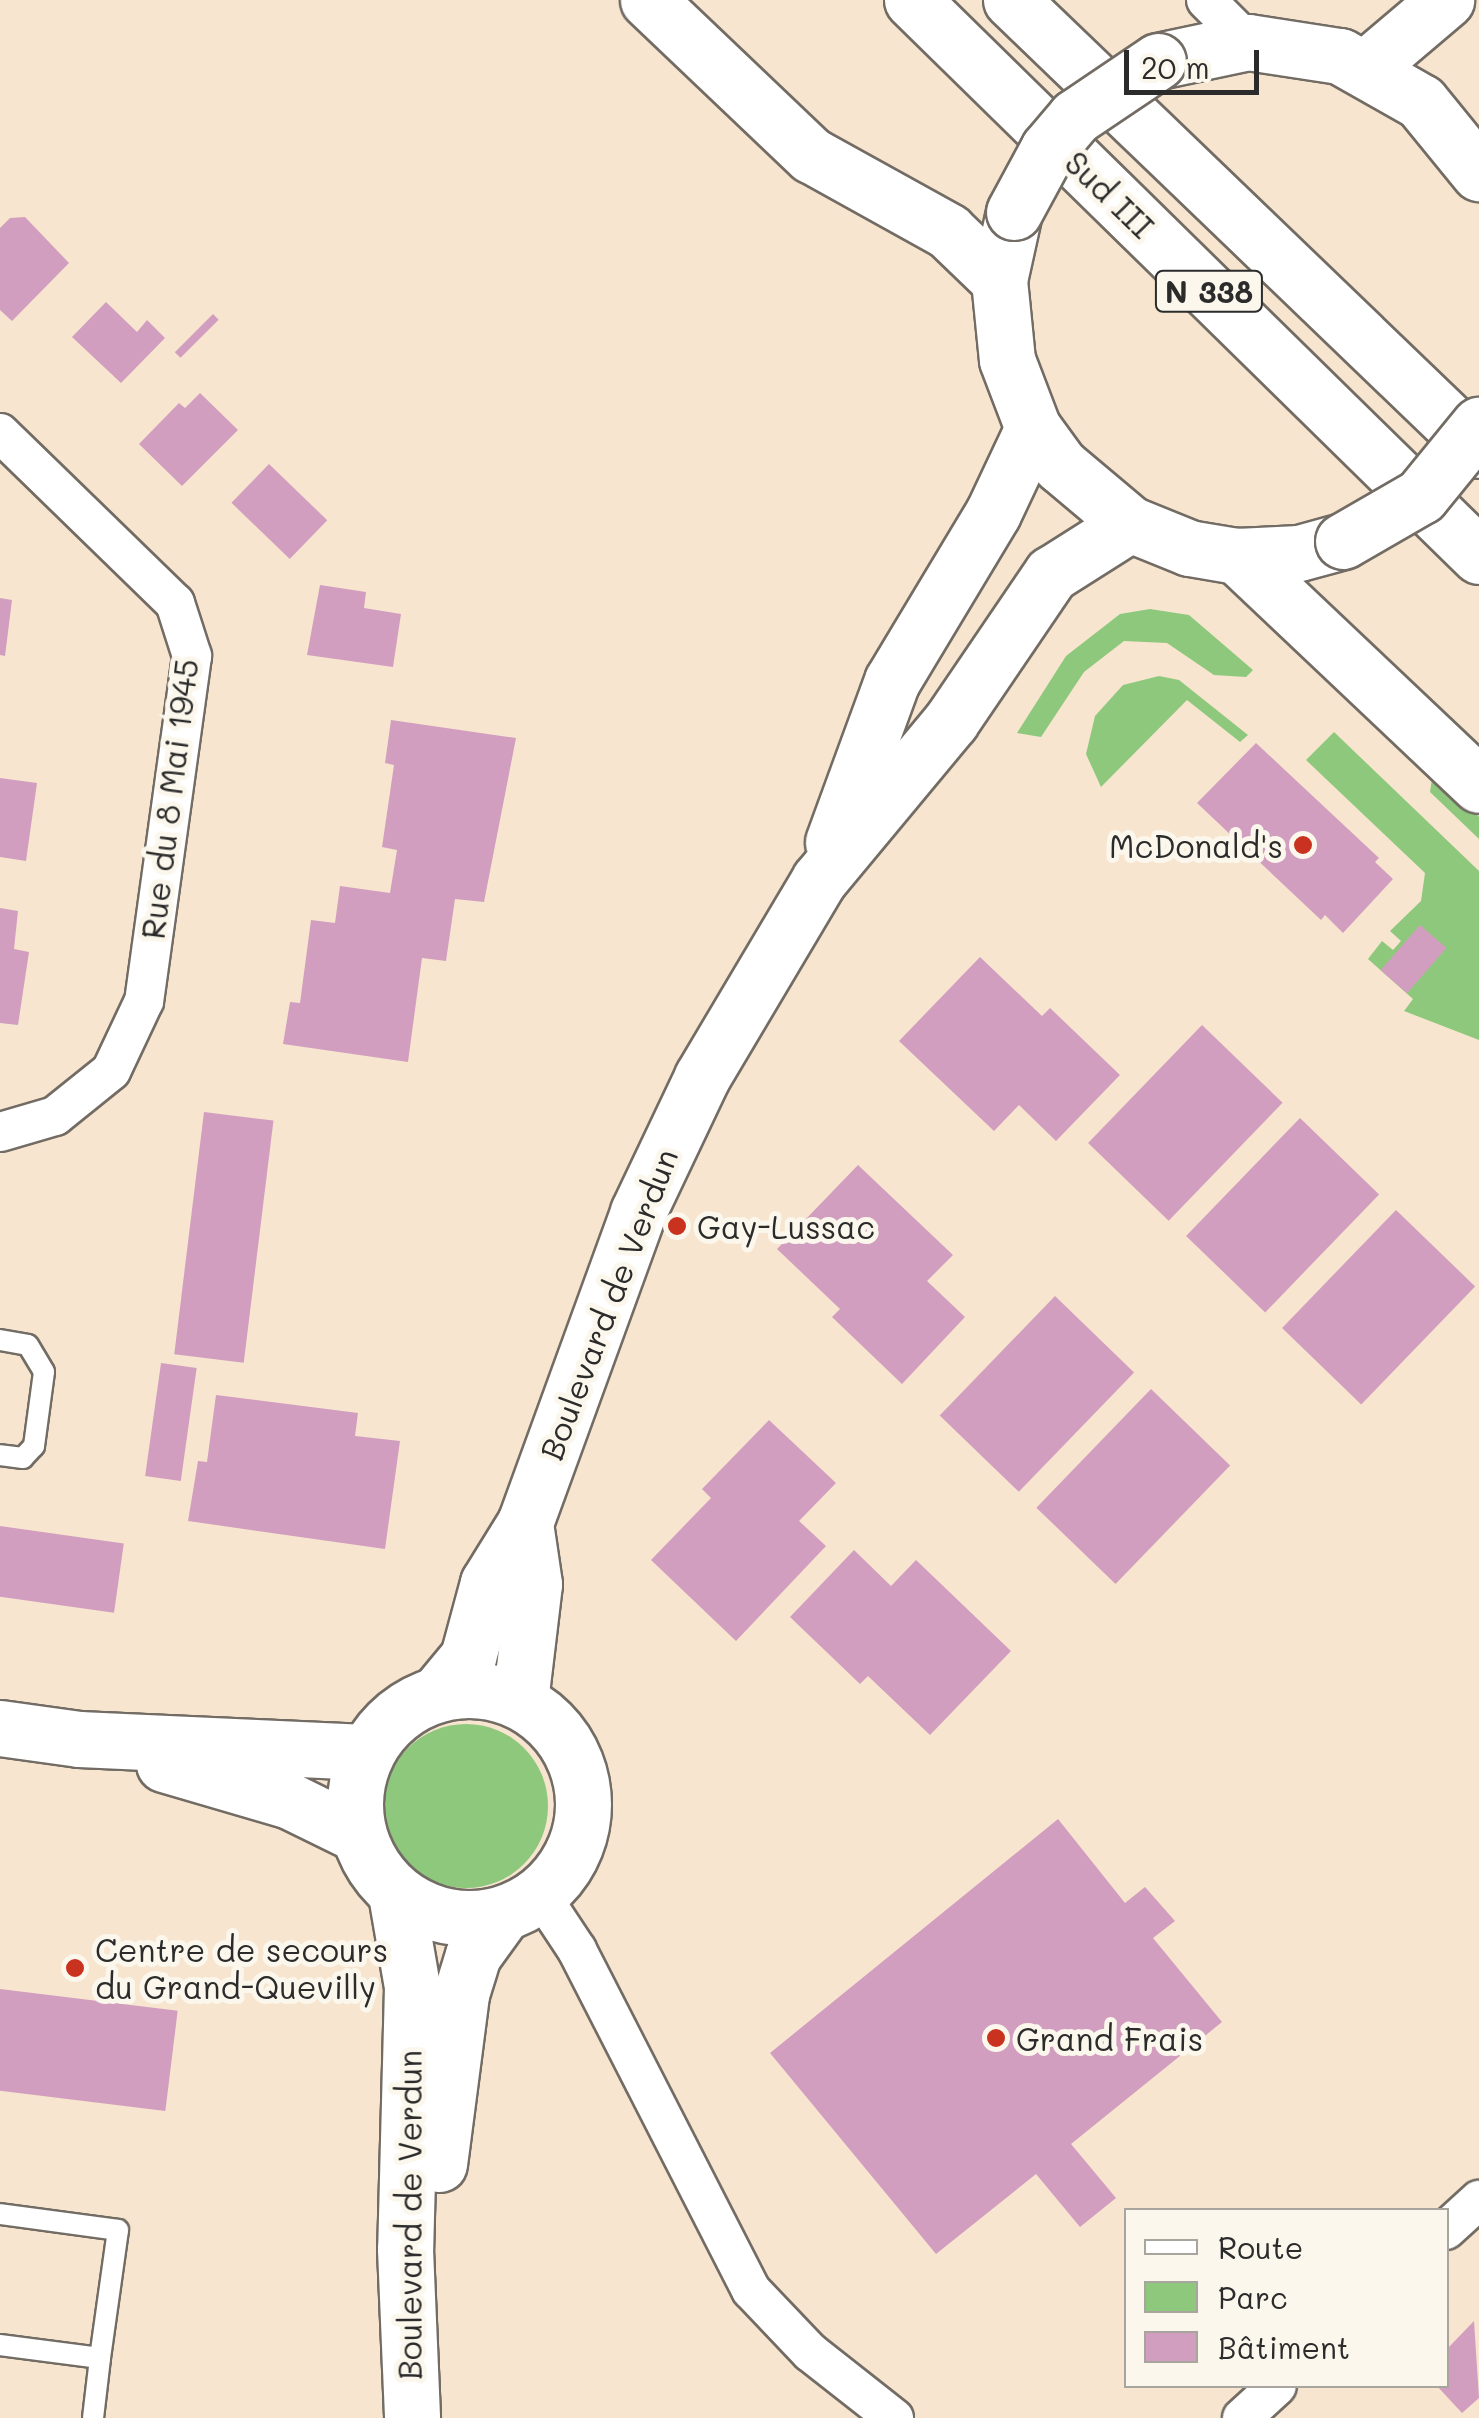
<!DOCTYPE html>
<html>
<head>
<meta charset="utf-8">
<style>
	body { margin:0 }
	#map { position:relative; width:1479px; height:2418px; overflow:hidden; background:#f7e5cf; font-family:Mali,sans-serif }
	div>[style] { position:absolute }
	.green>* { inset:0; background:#8ec87d }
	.round { border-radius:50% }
	.building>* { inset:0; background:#d29ebf; transform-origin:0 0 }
	.roads { filter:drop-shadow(2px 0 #726c64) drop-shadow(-2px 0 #726c64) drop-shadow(0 2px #726c64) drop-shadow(0 -2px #726c64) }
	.lane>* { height:20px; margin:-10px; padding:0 10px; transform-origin:10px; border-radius:10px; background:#fff }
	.street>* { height:38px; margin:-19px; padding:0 19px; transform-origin:19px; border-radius:19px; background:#fff }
	.secondary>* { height:55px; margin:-27.5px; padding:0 27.5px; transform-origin:27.5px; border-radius:27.5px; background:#fff }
	.secondary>.ring { margin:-27.5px; padding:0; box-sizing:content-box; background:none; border:55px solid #fff; border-radius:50% }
	.highway>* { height:55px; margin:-27.5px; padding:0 27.5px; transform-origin:27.5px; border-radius:27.5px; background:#fff }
	.bridges { filter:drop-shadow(2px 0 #726c64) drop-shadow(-2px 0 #726c64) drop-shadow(0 2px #726c64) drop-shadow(0 -2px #726c64) }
	.secondary-bridge>* { height:55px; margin:-27.5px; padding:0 27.5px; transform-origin:27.5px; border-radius:27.5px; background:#fff }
	.dots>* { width:28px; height:28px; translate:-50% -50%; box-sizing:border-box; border:5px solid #fbf7ec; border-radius:50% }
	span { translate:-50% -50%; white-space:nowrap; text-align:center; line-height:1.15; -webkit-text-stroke:10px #fbf7ec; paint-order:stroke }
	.shield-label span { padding:2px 8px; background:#fbf7ec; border:2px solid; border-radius:8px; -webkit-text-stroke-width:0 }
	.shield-label { font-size:30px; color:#2b2b2b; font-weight:700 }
	.street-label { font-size:32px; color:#2b2b2b }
	.poi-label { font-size:32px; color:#2b2b2b }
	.right { translate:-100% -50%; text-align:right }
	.left { translate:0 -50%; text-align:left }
	.legend { position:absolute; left:1124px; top:2208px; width:325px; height:180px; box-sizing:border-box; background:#fbf7ec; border:2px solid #a8a59f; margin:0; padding:12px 18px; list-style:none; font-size:30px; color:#2b2b2b }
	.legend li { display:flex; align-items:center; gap:20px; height:50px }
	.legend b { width:50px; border:2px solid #a8a59f }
	.scale { position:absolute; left:1124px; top:50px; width:135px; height:45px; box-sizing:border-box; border:5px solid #2b2b2b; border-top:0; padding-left:12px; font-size:30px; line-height:35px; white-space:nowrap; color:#2b2b2b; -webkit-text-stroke:8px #fbf7ec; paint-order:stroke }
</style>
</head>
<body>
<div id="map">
	<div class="green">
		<div style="clip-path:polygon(1150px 609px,1189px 615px,1253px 670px,1246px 677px,1214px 675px,1167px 643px,1124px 641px,1084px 672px,1041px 737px,1017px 733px,1066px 656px,1120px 614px)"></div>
		<div style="clip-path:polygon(1159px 676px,1179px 680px,1248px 735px,1240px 742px,1187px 700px,1101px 787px,1086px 754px,1095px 716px,1123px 685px)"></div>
		<div style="clip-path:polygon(1334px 732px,1479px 871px,1479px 1040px,1404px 1011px,1413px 999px,1368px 959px,1382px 941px,1393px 950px,1401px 941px,1390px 931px,1421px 901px,1425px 873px,1306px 760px)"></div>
		<div style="clip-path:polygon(1433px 772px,1479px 817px,1479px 839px,1430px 792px)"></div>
		<div class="round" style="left:384px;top:1724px;width:164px;height:164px"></div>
	</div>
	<div class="building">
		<div style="clip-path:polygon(25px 217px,69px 263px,12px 321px,0 310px,0 228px,10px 218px)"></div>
		<div style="clip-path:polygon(106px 302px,137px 332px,147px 320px,165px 338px,121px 383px,72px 337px)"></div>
		<div style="left:213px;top:314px;width:8px;height:54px;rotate:45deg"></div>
		<div style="clip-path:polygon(200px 393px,238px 430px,182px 486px,139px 444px,179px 403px,185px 408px)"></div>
		<div style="left:269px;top:464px;width:81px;height:54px;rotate:44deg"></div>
		<div style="clip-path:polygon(320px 585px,366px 592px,364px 608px,401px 614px,393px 667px,307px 655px)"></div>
		<div style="clip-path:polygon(0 598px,12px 600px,5px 656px,0 655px)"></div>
		<div style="clip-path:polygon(391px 720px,516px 738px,484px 902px,455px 899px,446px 961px,422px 958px,408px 1062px,283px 1044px,290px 1002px,300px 1003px,311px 920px,335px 923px,340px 886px,390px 893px,397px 850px,382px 847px,394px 765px,385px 763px)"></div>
		<div style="clip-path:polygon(1256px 743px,1379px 858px,1375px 862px,1393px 879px,1343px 933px,1325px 915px,1321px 920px,1197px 803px)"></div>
		<div style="clip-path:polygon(0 778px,37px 783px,26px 861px,0 857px)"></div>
		<div style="clip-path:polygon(0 908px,18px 911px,14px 949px,29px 952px,18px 1025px,0 1023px)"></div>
		<div style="left:1420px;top:925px;width:35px;height:60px;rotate:41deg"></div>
		<div style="clip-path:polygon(980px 957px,1042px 1016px,1050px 1008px,1120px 1075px,1056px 1141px,1019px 1105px,994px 1131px,899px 1041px)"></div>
		<div style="left:1202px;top:1025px;width:112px;height:164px;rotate:44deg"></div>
		<div style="left:204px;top:1112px;width:70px;height:244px;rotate:7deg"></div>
		<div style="left:1300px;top:1118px;width:110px;height:164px;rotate:44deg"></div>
		<div style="clip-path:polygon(858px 1165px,953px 1255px,927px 1281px,965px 1317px,902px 1384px,832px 1317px,840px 1309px,777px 1249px)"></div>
		<div style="left:1396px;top:1210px;width:110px;height:164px;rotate:44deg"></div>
		<div style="left:1055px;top:1296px;width:110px;height:166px;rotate:44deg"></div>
		<div style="left:161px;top:1363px;width:36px;height:114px;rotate:8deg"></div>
		<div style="left:1151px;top:1389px;width:110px;height:165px;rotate:44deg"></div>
		<div style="clip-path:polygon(216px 1395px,358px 1413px,355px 1436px,400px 1441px,385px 1549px,188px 1521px,198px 1461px,207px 1462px)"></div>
		<div style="clip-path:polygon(769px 1420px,836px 1483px,799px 1521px,826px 1546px,736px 1641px,651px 1560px,711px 1498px,702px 1489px)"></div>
		<div style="left:0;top:1526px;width:125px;height:70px;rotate:8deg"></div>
		<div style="clip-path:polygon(854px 1550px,891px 1586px,916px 1560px,1011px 1651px,930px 1735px,868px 1676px,860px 1684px,790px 1617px)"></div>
		<div style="clip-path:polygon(1058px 1819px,1125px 1903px,1145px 1887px,1175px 1921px,1153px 1938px,1222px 2022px,1071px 2144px,1116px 2198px,1080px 2227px,1036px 2174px,936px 2254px,770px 2053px)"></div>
		<div style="left:0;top:1989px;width:179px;height:101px;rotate:7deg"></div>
		<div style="clip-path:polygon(1474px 2321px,1479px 2398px,1462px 2413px,1437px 2386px,1446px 2386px,1446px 2350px)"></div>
	</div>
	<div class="roads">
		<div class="lane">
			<div style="left:0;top:1340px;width:28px;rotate:10deg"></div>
			<div style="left:28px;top:1345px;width:31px;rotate:59deg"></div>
			<div style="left:44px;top:1372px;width:75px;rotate:97.7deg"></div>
			<div style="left:34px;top:1446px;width:16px;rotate:133deg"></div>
			<div style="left:23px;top:1458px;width:23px;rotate:-173deg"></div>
			<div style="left:0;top:2214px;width:119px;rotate:7.7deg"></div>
			<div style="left:118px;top:2230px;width:129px;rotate:98deg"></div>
			<div style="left:100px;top:2358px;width:101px;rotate:-172.6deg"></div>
			<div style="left:93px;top:2418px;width:60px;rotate:-83.3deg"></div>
		</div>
		<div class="street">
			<div style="left:1206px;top:0;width:59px;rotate:45deg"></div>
			<div style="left:0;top:433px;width:244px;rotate:44.2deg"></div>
			<div style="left:175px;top:603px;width:56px;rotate:72.2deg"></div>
			<div style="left:192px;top:656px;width:348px;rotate:97.9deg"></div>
			<div style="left:144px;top:1001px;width:77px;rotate:115.2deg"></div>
			<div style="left:111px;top:1071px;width:72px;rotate:141.2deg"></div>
			<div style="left:55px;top:1116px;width:57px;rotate:163.8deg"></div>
			<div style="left:540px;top:1894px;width:67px;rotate:56.5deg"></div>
			<div style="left:577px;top:1950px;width:382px;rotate:62.9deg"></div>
			<div style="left:751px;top:2290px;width:86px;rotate:46.4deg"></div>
			<div style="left:810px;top:2352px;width:107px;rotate:38.2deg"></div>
			<div style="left:1446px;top:2230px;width:45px;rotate:-42.3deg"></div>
			<div style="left:1242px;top:2418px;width:47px;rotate:-42.4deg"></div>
		</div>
		<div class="secondary">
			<div style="left:648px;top:0;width:225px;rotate:43.6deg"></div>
			<div style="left:811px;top:155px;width:157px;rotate:29deg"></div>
			<div style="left:948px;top:231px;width:71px;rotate:43.9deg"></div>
			<div style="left:1158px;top:61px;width:92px;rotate:-11.9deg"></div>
			<div style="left:1248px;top:42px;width:93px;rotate:8.7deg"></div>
			<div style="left:1340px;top:56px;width:93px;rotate:29.6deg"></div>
			<div style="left:1421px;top:102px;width:92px;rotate:50.8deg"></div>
			<div style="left:1367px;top:67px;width:104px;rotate:-40.3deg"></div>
			<div style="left:1014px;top:212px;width:70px;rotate:102.4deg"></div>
			<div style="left:999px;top:280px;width:80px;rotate:84.3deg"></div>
			<div style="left:1007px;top:360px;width:73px;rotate:69.1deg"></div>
			<div style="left:1033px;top:428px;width:46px;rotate:53.9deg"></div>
			<div style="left:1060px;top:465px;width:92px;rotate:40.1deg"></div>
			<div style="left:1130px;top:524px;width:64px;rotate:22.1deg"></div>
			<div style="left:1189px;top:548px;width:49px;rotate:9.5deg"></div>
			<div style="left:1237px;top:556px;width:62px;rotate:-2.8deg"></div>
			<div style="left:1299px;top:553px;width:46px;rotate:-15.3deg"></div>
			<div style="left:1237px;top:556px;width:333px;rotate:43.4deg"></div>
			<div style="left:833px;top:842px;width:171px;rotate:-69.9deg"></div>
			<div style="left:892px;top:681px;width:196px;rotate:-59deg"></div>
			<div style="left:993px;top:513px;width:94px;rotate:-64.8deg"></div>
			<div class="ring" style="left:355px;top:1690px;width:173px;height:173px"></div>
			<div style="left:438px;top:1693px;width:47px;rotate:-50.2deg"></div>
			<div style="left:468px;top:1657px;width:77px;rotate:-74.9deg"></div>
			<div style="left:488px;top:1583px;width:70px;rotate:-58.3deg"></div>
			<div style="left:525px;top:1523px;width:331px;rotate:-70deg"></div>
			<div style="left:638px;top:1212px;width:149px;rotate:-64.6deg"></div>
			<div style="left:702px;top:1077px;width:229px;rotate:-59.3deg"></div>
			<div style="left:819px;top:880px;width:207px;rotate:-50.3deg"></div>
			<div style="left:951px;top:721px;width:178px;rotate:-55.8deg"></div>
			<div style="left:1051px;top:574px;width:93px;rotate:-32.3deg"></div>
			<div style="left:520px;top:1701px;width:118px;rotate:-83.2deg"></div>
			<div style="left:534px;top:1584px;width:62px;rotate:-98.4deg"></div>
			<div style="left:0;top:1728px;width:80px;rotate:7.9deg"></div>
			<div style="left:79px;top:1739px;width:287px;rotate:2.6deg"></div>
			<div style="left:164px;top:1764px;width:131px;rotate:16.4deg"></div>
			<div style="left:290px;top:1801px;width:75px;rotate:26.2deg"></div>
			<div style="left:396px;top:1894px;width:94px;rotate:80.2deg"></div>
			<div style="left:412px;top:1987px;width:262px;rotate:91.5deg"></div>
			<div style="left:405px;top:2249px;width:169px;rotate:87.6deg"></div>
			<div style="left:439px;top:2164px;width:171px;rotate:-82.6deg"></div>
			<div style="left:461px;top:1994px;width:41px;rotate:-72.9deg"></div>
			<div style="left:473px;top:1955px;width:49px;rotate:-54.1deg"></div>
		</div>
		<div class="highway">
			<div style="left:912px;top:0;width:794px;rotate:44.44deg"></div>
			<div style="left:1011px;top:0;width:649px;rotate:43.88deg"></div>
		</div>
	</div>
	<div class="bridges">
		<div class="secondary-bridge">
			<div style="left:1014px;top:212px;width:72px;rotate:-61.6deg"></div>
			<div style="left:1048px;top:149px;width:42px;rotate:-49.8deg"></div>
			<div style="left:1075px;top:117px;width:100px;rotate:-34deg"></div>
			<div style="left:1343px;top:541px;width:90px;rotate:-30deg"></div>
			<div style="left:1421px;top:496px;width:92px;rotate:-50.8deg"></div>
		</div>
	</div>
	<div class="dots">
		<div style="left:1303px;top:845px;background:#c8321e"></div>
		<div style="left:677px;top:1226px;background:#c8321e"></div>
		<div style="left:75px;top:1968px;background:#c8321e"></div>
		<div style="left:996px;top:2038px;background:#c8321e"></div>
	</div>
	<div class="shield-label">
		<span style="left:1209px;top:291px">N 338</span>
	</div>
	<div class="street-label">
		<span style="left:1110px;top:194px;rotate:44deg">Sud III</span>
		<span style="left:169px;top:799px;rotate:-83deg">Rue du 8 Mai 1945</span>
		<span style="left:608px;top:1304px;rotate:-69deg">Boulevard de Verdun</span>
		<span style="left:409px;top:2215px;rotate:-90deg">Boulevard de Verdun</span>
	</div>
	<div class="poi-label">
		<span class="right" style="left:1283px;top:845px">McDonald's</span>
		<span class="left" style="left:697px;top:1226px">Gay-Lussac</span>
		<span class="left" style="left:95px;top:1968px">Centre de secours<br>du Grand-Quevilly</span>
		<span class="left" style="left:1016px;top:2038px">Grand Frais</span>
	</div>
	<ul class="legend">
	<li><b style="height:12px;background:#fff"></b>Route</li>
	<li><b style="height:28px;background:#8ec87d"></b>Parc</li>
	<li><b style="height:28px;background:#d29ebf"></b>Bâtiment</li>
	</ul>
	<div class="scale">20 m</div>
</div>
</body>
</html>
